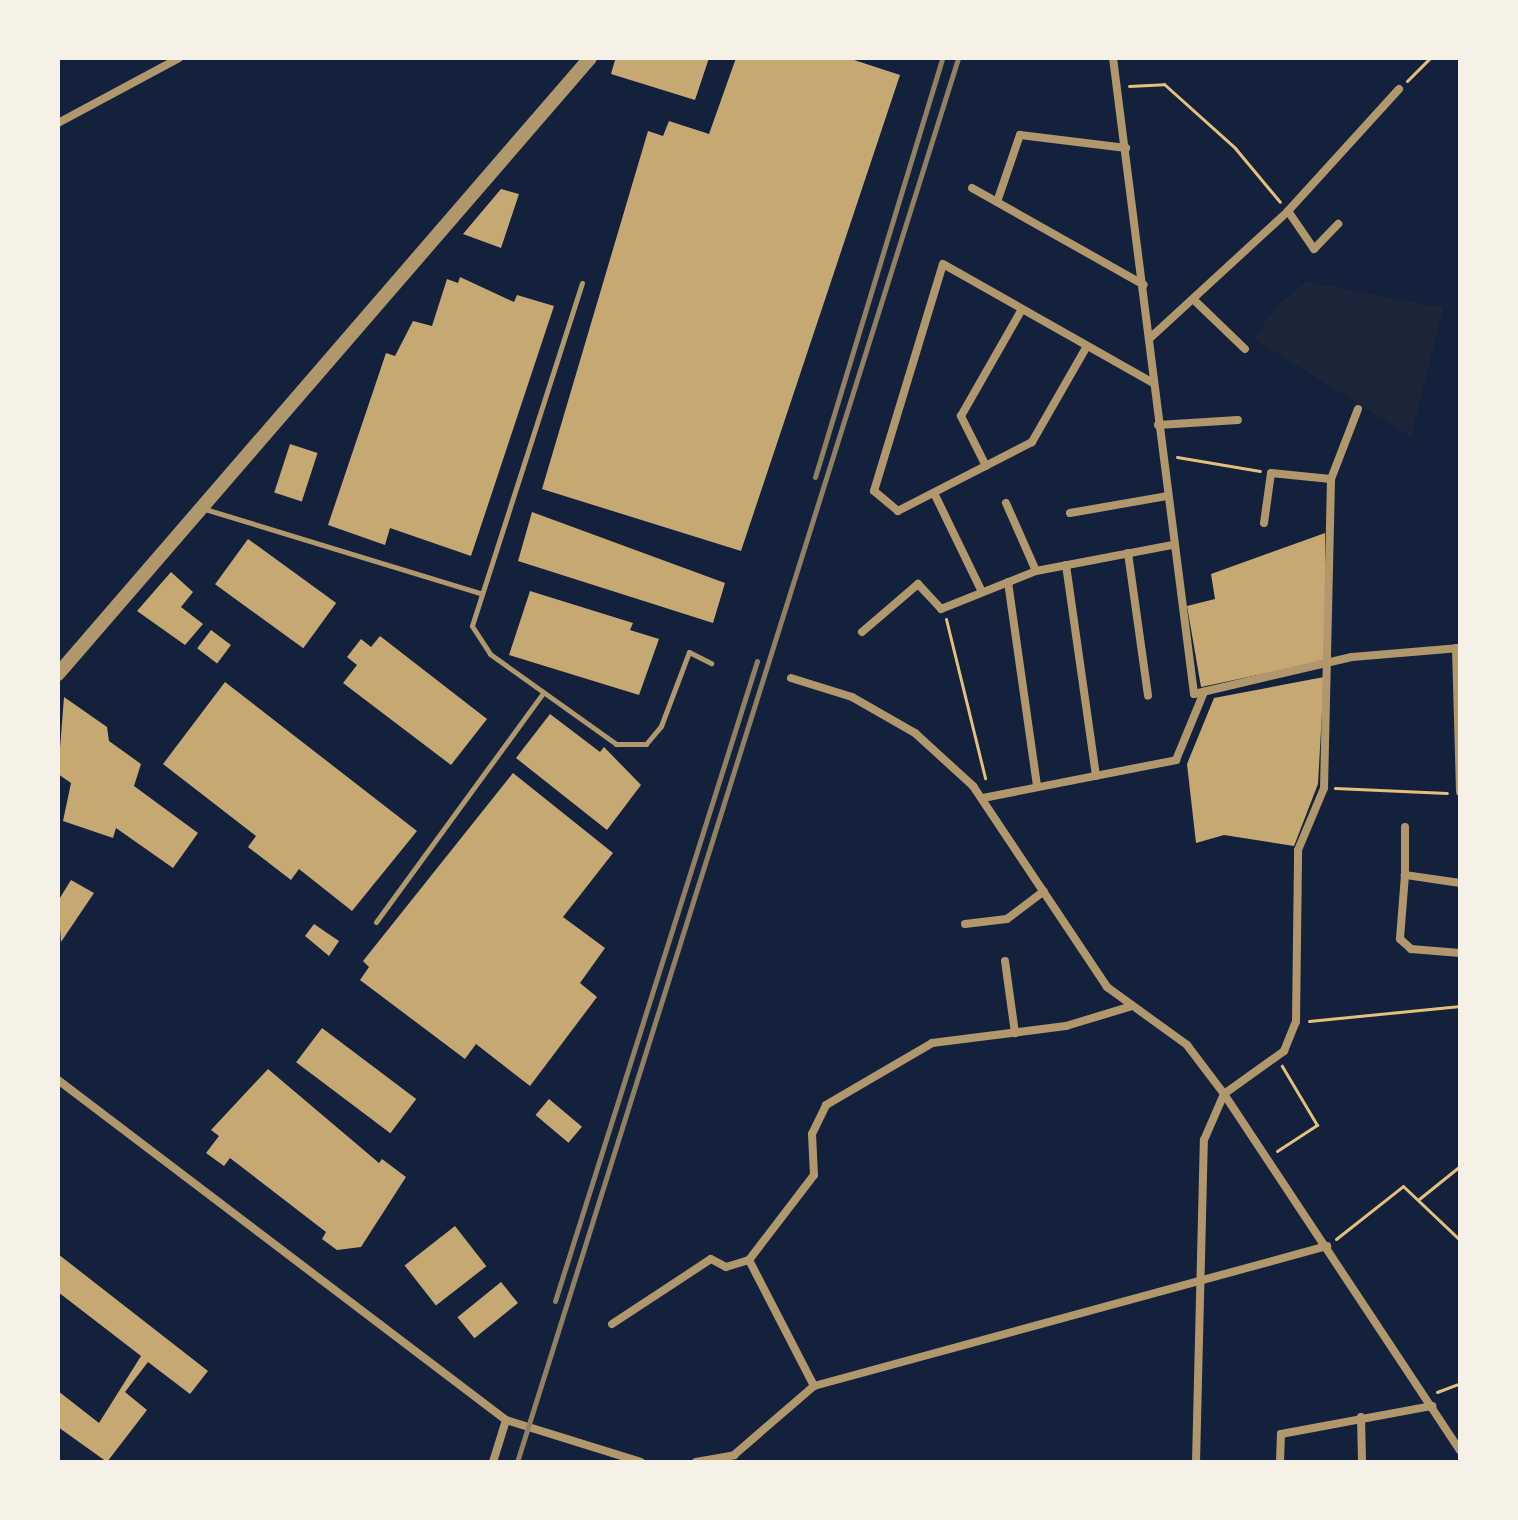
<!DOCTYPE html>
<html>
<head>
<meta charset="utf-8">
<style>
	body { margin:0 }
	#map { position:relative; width:1518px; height:1520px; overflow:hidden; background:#14213d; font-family:"Fira Sans",sans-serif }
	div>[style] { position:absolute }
	.green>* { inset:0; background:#1d2539 }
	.building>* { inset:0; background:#c6a872; transform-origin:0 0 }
	.path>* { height:3px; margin:-1.5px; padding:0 1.5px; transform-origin:1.5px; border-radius:1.5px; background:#e5c07b }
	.service>* { height:5px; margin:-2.5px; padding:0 2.5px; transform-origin:2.5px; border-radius:2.5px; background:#b1986c }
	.minor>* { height:8px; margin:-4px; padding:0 4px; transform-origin:4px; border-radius:4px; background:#b1986c }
	.tertiary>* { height:14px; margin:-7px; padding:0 7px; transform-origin:7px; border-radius:7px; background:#b1986c }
	.rail>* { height:5px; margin:-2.5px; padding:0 2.5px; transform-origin:2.5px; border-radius:2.5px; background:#918062 }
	span { translate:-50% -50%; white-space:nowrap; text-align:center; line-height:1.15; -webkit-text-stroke:6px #f6f1e7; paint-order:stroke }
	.frame { position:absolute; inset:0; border:60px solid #f6f1e7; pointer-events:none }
</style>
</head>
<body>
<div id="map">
	<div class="green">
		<div style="clip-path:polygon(1307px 282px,1443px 308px,1411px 436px,1254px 339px,1277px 305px)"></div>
	</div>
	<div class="building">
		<div style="clip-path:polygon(628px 58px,709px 58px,695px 100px,611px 74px,615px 60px)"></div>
		<div style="clip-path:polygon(736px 58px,848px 58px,900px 75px,741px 551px,542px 489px,648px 131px,663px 136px,669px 121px,709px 134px)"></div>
		<div style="clip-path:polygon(501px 189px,519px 194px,501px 248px,463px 234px)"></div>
		<div style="clip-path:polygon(460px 277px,514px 302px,517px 295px,554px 306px,471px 556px,390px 528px,385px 545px,328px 525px,386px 353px,395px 356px,413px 321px,432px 326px,447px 279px,458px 283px)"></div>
		<div style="left:290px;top:444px;width:29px;height:51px;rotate:18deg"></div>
		<div style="clip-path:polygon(532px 512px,725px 583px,713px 623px,518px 561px)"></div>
		<div style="clip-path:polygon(1325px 533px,1325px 661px,1201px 687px,1187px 606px,1215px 599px,1211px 574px)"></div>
		<div style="left:248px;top:539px;width:109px;height:56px;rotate:36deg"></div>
		<div style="clip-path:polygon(171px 572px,193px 592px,181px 607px,203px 624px,185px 645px,137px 611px)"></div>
		<div style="clip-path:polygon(530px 591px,633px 623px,630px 630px,659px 639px,639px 695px,509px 655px)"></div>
		<div style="left:211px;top:630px;width:25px;height:23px;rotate:37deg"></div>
		<div style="clip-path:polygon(380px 636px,487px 719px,451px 765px,343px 683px,357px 665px,347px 657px,361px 639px,371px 647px)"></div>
		<div style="clip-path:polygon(1324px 677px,1318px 784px,1294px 846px,1224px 835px,1196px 843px,1187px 764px,1214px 698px)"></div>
		<div style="clip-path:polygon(225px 682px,417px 831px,352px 911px,299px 869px,291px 880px,248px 847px,256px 836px,163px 764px)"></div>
		<div style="clip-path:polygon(64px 697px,107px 727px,109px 741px,141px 764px,134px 786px,198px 833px,173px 868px,116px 828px,113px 838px,63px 821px,71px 783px,58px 774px)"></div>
		<div style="clip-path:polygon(550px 714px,600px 752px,604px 747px,641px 785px,607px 830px,516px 758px)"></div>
		<div style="clip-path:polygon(513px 773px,613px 853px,563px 917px,605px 948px,580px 983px,597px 997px,530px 1086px,476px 1044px,465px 1059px,360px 980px,369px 967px,363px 961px)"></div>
		<div style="clip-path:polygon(71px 880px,94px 893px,61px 942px,58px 901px)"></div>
		<div style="clip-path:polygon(314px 924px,339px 941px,329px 956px,305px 936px)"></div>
		<div style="left:322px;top:1028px;width:118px;height:43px;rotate:37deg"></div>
		<div style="clip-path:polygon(268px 1069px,379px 1163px,382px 1159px,406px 1177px,361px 1247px,337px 1250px,322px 1239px,326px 1232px,230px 1158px,224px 1166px,206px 1153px,219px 1136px,211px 1130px)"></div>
		<div style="left:549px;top:1099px;width:43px;height:21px;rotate:40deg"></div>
		<div style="left:455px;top:1226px;width:51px;height:64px;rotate:52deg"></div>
		<div style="clip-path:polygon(58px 1254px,208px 1371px,190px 1394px,148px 1362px,125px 1392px,147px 1410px,107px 1462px,58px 1427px,58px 1391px,99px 1423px,141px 1356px,58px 1292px)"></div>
		<div style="left:501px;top:1282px;width:27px;height:56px;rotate:51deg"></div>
	</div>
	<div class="path">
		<div style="left:1407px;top:81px;width:33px;rotate:-45deg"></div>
		<div style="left:1129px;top:86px;width:35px;rotate:-3deg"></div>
		<div style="left:1164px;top:84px;width:96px;rotate:42deg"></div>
		<div style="left:1235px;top:148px;width:70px;rotate:50.2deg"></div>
		<div style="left:1460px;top:445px;width:60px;rotate:90deg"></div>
		<div style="left:1177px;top:457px;width:84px;rotate:9.6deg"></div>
		<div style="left:946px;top:619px;width:164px;rotate:76.2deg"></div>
		<div style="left:1335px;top:788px;width:112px;rotate:2.6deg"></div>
		<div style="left:1309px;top:1021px;width:152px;rotate:-5.7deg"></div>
		<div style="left:1277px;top:1151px;width:48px;rotate:-33deg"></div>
		<div style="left:1317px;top:1125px;width:69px;rotate:-120.7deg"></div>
		<div style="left:1419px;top:1199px;width:53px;rotate:-38.8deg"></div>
		<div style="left:1336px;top:1239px;width:85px;rotate:-38.3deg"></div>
		<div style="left:1403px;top:1186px;width:79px;rotate:43.5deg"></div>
		<div style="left:1437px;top:1392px;width:25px;rotate:-21deg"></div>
	</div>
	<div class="service">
		<div style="left:582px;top:283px;width:360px;rotate:107.8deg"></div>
		<div style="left:472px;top:626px;width:33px;rotate:57deg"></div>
		<div style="left:490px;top:654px;width:155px;rotate:35.5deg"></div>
		<div style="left:616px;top:744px;width:30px"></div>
		<div style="left:646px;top:744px;width:23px;rotate:-50deg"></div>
		<div style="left:661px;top:726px;width:79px;rotate:-69.3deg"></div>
		<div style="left:689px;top:652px;width:25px;rotate:27deg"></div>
		<div style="left:205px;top:509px;width:287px;rotate:17deg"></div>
		<div style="left:376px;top:922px;width:282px;rotate:-53.9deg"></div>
	</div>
	<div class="minor">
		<div style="left:1113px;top:58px;width:641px;rotate:82.74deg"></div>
		<div style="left:1194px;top:694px;width:162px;rotate:-13.2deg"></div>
		<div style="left:1352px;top:657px;width:108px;rotate:-4.8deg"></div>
		<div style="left:58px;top:123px;width:137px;rotate:-28.2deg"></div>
		<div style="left:972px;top:188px;width:197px;rotate:29.4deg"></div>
		<div style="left:997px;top:202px;width:71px;rotate:-71.1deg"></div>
		<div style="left:1020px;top:135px;width:107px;rotate:7deg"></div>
		<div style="left:1288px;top:211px;width:165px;rotate:-47.7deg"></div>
		<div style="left:1193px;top:299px;width:72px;rotate:43.9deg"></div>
		<div style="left:1149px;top:339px;width:189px;rotate:-42.6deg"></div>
		<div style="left:1288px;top:211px;width:46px;rotate:55.6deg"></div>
		<div style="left:1314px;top:249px;width:35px;rotate:-46deg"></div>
		<div style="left:1087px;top:346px;width:111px;rotate:119.8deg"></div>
		<div style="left:1032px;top:442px;width:151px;rotate:152.8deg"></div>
		<div style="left:898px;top:511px;width:31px;rotate:-140deg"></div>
		<div style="left:874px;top:491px;width:237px;rotate:-73.1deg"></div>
		<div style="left:943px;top:264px;width:241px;rotate:29.5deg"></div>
		<div style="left:1158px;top:425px;width:80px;rotate:-3.6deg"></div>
		<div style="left:986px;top:466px;width:56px;rotate:-116.6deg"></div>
		<div style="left:961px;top:416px;width:123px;rotate:-60.3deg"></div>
		<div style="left:934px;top:493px;width:110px;rotate:64.1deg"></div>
		<div style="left:1006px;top:503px;width:74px;rotate:66.2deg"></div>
		<div style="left:1070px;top:513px;width:98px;rotate:-9.9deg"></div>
		<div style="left:1264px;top:523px;width:50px;rotate:-82deg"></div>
		<div style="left:1271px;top:473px;width:60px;rotate:5.7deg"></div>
		<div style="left:1128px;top:553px;width:144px;rotate:82deg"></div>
		<div style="left:1066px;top:565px;width:213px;rotate:81.9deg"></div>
		<div style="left:1008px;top:582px;width:207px;rotate:81.9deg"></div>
		<div style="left:862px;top:632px;width:74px;rotate:-40.6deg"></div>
		<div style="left:918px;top:584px;width:34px;rotate:47deg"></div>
		<div style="left:941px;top:609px;width:102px;rotate:-21.8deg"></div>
		<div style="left:1036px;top:571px;width:138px;rotate:-10.8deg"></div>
		<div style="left:1456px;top:648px;width:144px;rotate:88.4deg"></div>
		<div style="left:791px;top:678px;width:64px;rotate:17.3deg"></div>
		<div style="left:852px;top:697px;width:73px;rotate:29.7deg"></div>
		<div style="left:915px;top:733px;width:79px;rotate:42.4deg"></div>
		<div style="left:973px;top:786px;width:242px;rotate:56.3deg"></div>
		<div style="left:1107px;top:987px;width:99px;rotate:35.9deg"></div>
		<div style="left:1187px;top:1045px;width:61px;rotate:52.9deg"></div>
		<div style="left:1224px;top:1094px;width:428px;rotate:56.5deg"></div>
		<div style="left:983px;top:798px;width:197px;rotate:-11.1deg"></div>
		<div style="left:1176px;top:760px;width:74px;rotate:-67.6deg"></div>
		<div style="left:1405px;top:875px;width:48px;rotate:-90deg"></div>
		<div style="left:1460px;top:883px;width:56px;rotate:-171.7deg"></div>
		<div style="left:1405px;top:875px;width:64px;rotate:94.5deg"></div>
		<div style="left:1400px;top:939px;width:15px;rotate:42deg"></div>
		<div style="left:1411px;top:949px;width:49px;rotate:4.7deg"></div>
		<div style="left:965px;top:924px;width:42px;rotate:-6.8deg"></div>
		<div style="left:1007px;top:919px;width:46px;rotate:-37.1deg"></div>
		<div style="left:1005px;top:961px;width:73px;rotate:82.1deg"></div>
		<div style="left:58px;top:1080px;width:562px;rotate:37.2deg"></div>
		<div style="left:506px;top:1420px;width:141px;rotate:17.3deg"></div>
		<div style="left:749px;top:1260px;width:107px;rotate:-52.6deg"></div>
		<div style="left:814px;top:1175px;width:41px;rotate:-92.8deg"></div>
		<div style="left:812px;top:1134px;width:32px;rotate:-64deg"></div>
		<div style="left:826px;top:1105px;width:123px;rotate:-30.3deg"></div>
		<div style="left:932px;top:1043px;width:135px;rotate:-7.2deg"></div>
		<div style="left:1066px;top:1026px;width:66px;rotate:-16.8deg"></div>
		<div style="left:612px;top:1324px;width:118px;rotate:-33.3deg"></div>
		<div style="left:711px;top:1259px;width:17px;rotate:28deg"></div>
		<div style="left:726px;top:1267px;width:24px;rotate:-17deg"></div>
		<div style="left:749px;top:1260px;width:142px;rotate:62.7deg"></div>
		<div style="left:1361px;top:1417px;width:45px;rotate:88.7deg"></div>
		<div style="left:493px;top:1462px;width:44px;rotate:-72.8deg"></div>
		<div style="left:696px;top:1462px;width:39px;rotate:-10deg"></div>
		<div style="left:734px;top:1455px;width:106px;rotate:-40.8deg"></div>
		<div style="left:814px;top:1386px;width:532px;rotate:-15.26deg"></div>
		<div style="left:1196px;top:1462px;width:322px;rotate:-88.6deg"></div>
		<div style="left:1204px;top:1140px;width:50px;rotate:-66.5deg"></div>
		<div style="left:1224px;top:1094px;width:74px;rotate:-35.6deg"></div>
		<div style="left:1284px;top:1051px;width:31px;rotate:-68deg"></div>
		<div style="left:1296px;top:1022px;width:172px;rotate:-89.3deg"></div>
		<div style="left:1298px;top:850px;width:67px;rotate:-67.2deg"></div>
		<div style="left:1324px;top:788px;width:309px;rotate:-88.7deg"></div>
		<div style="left:1331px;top:479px;width:75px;rotate:-68.9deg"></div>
		<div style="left:1280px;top:1462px;width:28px;rotate:-88deg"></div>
		<div style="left:1281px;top:1434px;width:154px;rotate:-10.5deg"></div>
	</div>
	<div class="tertiary">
		<div style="left:58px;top:674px;width:814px;rotate:-49.18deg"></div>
	</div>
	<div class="rail">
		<div style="left:815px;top:477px;width:438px;rotate:-73.1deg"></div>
		<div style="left:555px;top:1301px;width:671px;rotate:-72.48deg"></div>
		<div style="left:517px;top:1462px;width:1472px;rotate:-72.56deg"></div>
	</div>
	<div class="frame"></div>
</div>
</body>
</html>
